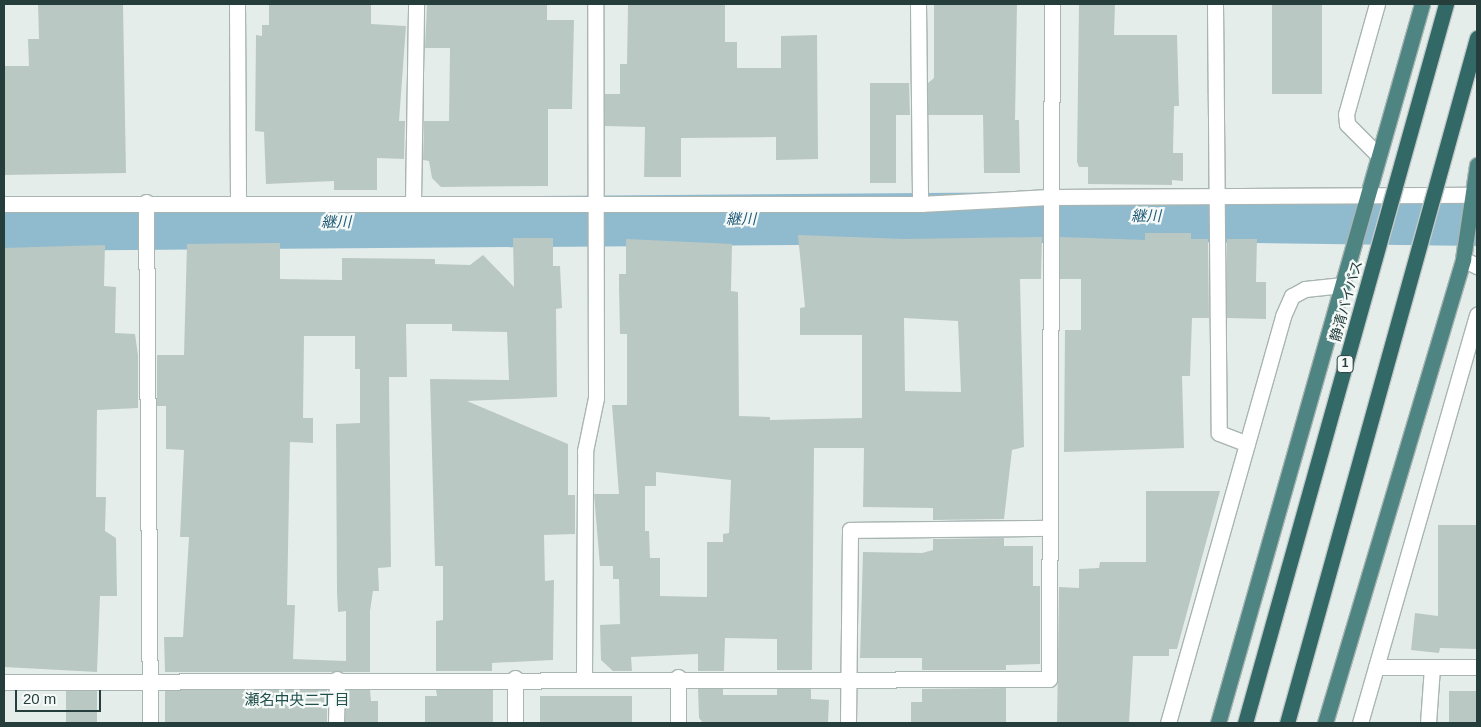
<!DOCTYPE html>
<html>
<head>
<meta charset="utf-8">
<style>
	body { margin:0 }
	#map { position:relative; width:1481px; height:727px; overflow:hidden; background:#e5edeb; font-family:Helvetica,"Noto Sans JP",sans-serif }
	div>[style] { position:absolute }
	.river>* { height:51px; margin:-25.5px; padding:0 25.5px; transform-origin:25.5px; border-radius:25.5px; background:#90bbcf }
	.building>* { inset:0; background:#bac8c4; transform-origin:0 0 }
	.roads { filter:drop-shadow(1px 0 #a8b5b3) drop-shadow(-1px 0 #a8b5b3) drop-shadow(0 1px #a8b5b3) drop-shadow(0 -1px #a8b5b3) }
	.minor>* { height:15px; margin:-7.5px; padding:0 7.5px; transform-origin:7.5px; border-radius:7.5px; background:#fff }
	.trunk>* { height:15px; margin:-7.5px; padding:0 7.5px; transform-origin:7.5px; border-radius:7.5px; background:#4e8481 }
	.bridges { filter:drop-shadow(1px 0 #c2c9c8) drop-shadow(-1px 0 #c2c9c8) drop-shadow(0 1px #c2c9c8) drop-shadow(0 -1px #c2c9c8) }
	.motorway-bridge>* { height:15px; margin:-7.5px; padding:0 7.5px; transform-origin:7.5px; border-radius:7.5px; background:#326967 }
	span { translate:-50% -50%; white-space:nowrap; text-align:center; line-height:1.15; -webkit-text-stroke:4.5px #f5faf8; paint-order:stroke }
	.shield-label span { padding:1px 4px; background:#f5faf8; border:1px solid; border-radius:4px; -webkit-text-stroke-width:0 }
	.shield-label { font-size:12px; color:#253e3c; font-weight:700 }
	.street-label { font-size:14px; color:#253e3c }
	.water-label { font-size:15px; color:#215b78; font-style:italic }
	.neighbourhood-label { font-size:15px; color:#21504c }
	.frame { position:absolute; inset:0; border:5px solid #253e3c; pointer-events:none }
	.scale { position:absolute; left:15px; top:690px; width:86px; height:22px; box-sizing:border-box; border:2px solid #253e3c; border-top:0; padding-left:6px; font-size:15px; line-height:18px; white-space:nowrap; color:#253e3c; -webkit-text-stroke:4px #f5faf8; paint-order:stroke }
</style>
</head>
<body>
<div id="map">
	<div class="river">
		<div style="left:4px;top:225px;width:1182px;rotate:-0.44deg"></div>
		<div style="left:1186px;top:216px;width:291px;rotate:0.8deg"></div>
	</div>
	<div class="building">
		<div style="clip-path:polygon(38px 4px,123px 4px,126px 173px,4px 175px,4px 66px,29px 66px,28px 39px,39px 39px)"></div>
		<div style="clip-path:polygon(269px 4px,371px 4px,371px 24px,406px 26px,399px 121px,405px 121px,404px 159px,377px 158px,377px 190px,334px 190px,334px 181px,266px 184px,264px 132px,255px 131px,256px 35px,262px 36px,262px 25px,269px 25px)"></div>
		<div style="clip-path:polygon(427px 4px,547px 4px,547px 20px,574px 20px,572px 109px,548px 109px,548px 186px,441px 187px,432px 178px,429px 161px,423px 160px,424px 121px,449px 121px,450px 48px,425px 48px)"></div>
		<div style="clip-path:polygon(628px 4px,725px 4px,725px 42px,737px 42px,737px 68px,781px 68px,781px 36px,817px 35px,818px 159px,776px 160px,776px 137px,681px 138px,681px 177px,644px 177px,645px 127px,605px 126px,605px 94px,620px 94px,620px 64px,627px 64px)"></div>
		<div style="clip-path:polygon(934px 4px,1017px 4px,1015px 120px,1019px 120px,1020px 173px,984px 173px,983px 115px,928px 115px,928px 83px,934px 78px)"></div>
		<div style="clip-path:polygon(1079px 4px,1115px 4px,1114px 35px,1177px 35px,1179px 106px,1174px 106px,1173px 153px,1183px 153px,1183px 181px,1172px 180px,1172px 185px,1088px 184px,1088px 167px,1079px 167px,1077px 162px)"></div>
		<div style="left:1272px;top:4px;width:50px;height:90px"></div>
		<div style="clip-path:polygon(870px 83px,909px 83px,910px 115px,896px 115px,896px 183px,870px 183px)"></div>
		<div style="clip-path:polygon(1145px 233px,1191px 233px,1191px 239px,1208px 239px,1209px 318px,1192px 318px,1190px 376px,1182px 376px,1184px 448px,1064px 452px,1065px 330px,1081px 330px,1081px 279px,1060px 279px,1060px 237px,1145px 240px)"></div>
		<div style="clip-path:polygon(evenodd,798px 235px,904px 239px,1042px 237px,1041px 279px,1020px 279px,1024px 447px,1012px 450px,1004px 519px,933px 520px,933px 508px,863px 507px,864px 448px,814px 448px,812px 670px,777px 670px,777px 639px,725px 638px,724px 671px,698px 671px,698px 654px,631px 657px,632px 671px,613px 671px,601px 660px,600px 625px,620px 624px,619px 579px,613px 579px,613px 566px,600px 566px,594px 494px,619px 494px,612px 405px,627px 405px,627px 334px,620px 334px,619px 287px,619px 274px,626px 274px,626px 239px,732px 244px,731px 291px,738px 292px,739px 416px,770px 417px,770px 420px,862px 418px,862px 335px,800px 335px,800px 308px,805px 307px,798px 235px,904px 318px,958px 321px,961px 392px,905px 391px,904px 318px,798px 235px,656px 472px,731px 480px,729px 533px,723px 534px,723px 542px,707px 542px,707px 597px,660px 596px,660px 558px,650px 558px,649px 531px,645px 531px,645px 486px,656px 486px,656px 472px)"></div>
		<div style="clip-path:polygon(evenodd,513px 238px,553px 238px,553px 266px,560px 266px,562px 308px,556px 309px,557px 397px,467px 401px,568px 444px,568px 495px,575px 495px,575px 534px,544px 535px,545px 581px,554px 580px,553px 660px,492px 663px,492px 671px,436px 671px,436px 621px,443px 620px,443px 566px,435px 566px,430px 379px,509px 380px,507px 332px,452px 331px,452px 324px,406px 324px,407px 377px,389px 377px,391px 567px,378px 568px,379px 591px,373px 591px,370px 611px,370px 672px,165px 672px,164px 637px,183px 637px,189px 537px,180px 537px,184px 450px,166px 449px,166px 406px,157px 406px,157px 355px,184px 355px,187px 244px,280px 243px,280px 279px,342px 280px,342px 258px,435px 259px,435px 264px,470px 265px,483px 255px,514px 287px,513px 238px,304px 336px,355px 336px,355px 369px,360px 369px,360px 423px,336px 424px,337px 592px,338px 612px,346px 611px,346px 661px,293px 659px,295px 605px,287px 605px,290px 442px,313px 443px,313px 418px,303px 418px,304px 336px)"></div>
		<div style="clip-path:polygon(1227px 239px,1257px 239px,1256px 282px,1266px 282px,1266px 319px,1227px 318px)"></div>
		<div style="clip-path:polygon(105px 245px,104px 286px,116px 287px,115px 333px,135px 334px,138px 355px,138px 408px,97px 410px,96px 497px,106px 497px,105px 531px,116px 538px,117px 596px,100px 596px,97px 672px,4px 667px,4px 248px)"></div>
		<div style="clip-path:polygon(1146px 491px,1220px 491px,1177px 649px,1169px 649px,1169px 656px,1133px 656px,1129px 723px,1057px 723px,1059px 587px,1079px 588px,1079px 569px,1099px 568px,1100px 562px,1146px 562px)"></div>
		<div style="clip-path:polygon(1438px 525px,1477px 525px,1477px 649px,1440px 648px,1439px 653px,1411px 650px,1415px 613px,1438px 616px)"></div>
		<div style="clip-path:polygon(1004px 538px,1004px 546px,1033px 546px,1033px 586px,1040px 586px,1040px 664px,1006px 665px,1006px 670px,922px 670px,922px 658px,860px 658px,863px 552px,922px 553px,933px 550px,933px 539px)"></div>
		<div style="clip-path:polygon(1006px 688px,1006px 723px,911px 723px,911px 702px,922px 702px,922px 689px)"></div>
		<div style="clip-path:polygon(698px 689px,723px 689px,723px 695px,777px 695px,777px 689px,811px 689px,811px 699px,829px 700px,828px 723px,703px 723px,699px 718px)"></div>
		<div style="left:327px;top:690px;width:33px;height:162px;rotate:90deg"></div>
		<div style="clip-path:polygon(346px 690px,370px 690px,371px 701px,378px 701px,378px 723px,345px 723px)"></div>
		<div style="clip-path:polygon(436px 690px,493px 690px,493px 723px,425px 723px,425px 696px,437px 696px)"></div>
		<div style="left:66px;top:691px;width:31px;height:32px"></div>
		<div style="left:1477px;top:691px;width:32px;height:28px;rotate:90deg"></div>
		<div style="left:632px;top:696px;width:27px;height:92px;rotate:90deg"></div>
	</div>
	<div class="roads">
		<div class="minor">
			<div style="left:237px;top:4px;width:198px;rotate:89.7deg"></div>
			<div style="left:918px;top:4px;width:200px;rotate:89.4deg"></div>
			<div style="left:1215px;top:4px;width:429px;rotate:89.5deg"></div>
			<div style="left:1219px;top:433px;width:30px;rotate:21deg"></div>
			<div style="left:1377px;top:4px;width:114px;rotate:105.7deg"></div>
			<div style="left:1346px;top:114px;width:10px;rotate:84deg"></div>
			<div style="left:1347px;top:124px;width:45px;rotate:45deg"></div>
			<div style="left:413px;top:201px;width:197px;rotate:-89.1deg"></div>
			<div style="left:146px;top:202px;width:521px;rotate:89.56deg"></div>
			<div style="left:4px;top:204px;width:916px"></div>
			<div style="left:920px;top:204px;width:129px;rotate:-3.1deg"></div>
			<div style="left:1049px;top:197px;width:428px;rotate:-0.3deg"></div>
			<div style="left:1463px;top:259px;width:16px;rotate:27deg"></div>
			<div style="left:1376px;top:667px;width:101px"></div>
			<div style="left:584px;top:677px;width:226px;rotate:-89.7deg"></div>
			<div style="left:585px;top:451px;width:54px;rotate:-78.3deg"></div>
			<div style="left:596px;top:398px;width:394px;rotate:-90.1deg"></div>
			<div style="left:678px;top:677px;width:46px;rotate:90deg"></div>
			<div style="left:515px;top:678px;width:45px;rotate:90deg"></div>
			<div style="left:4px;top:682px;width:1045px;rotate:-0.16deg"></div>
			<div style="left:1049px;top:679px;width:675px;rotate:-89.75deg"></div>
			<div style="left:336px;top:723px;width:44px;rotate:-88.7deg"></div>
			<div style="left:848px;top:723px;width:193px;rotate:-89.4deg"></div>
			<div style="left:850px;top:530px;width:199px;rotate:-0.6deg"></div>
			<div style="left:1168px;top:723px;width:423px;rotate:-74.2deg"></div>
			<div style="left:1283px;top:316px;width:22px;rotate:-66deg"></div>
			<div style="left:1292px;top:296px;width:15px;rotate:-28deg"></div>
			<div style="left:1305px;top:289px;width:38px;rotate:-6deg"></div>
			<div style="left:1360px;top:723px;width:425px;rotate:-74deg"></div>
			<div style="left:1428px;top:723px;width:56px;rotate:-85.9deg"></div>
		</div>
		<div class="trunk">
			<div style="left:1218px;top:723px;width:747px;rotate:-74.16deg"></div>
			<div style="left:1325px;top:723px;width:484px;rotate:-73.4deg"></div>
			<div style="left:1463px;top:259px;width:95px;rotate:-81.5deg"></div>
		</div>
	</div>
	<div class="bridges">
		<div class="motorway-bridge">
			<div style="left:1245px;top:723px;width:747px;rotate:-74.38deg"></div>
			<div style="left:1287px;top:723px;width:711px;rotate:-74.5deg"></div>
		</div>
	</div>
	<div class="shield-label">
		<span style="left:1345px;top:364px">1</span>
	</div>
	<div class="street-label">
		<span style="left:1346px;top:301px;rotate:-74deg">静清バイパス</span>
	</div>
	<div class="water-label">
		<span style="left:1146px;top:216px">継川</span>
		<span style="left:741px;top:219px">継川</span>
		<span style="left:336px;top:222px">継川</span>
	</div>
	<div class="neighbourhood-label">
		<span style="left:297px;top:700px">瀬名中央二丁目</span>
	</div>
	<div class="frame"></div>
	<div class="scale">20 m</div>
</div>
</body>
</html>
